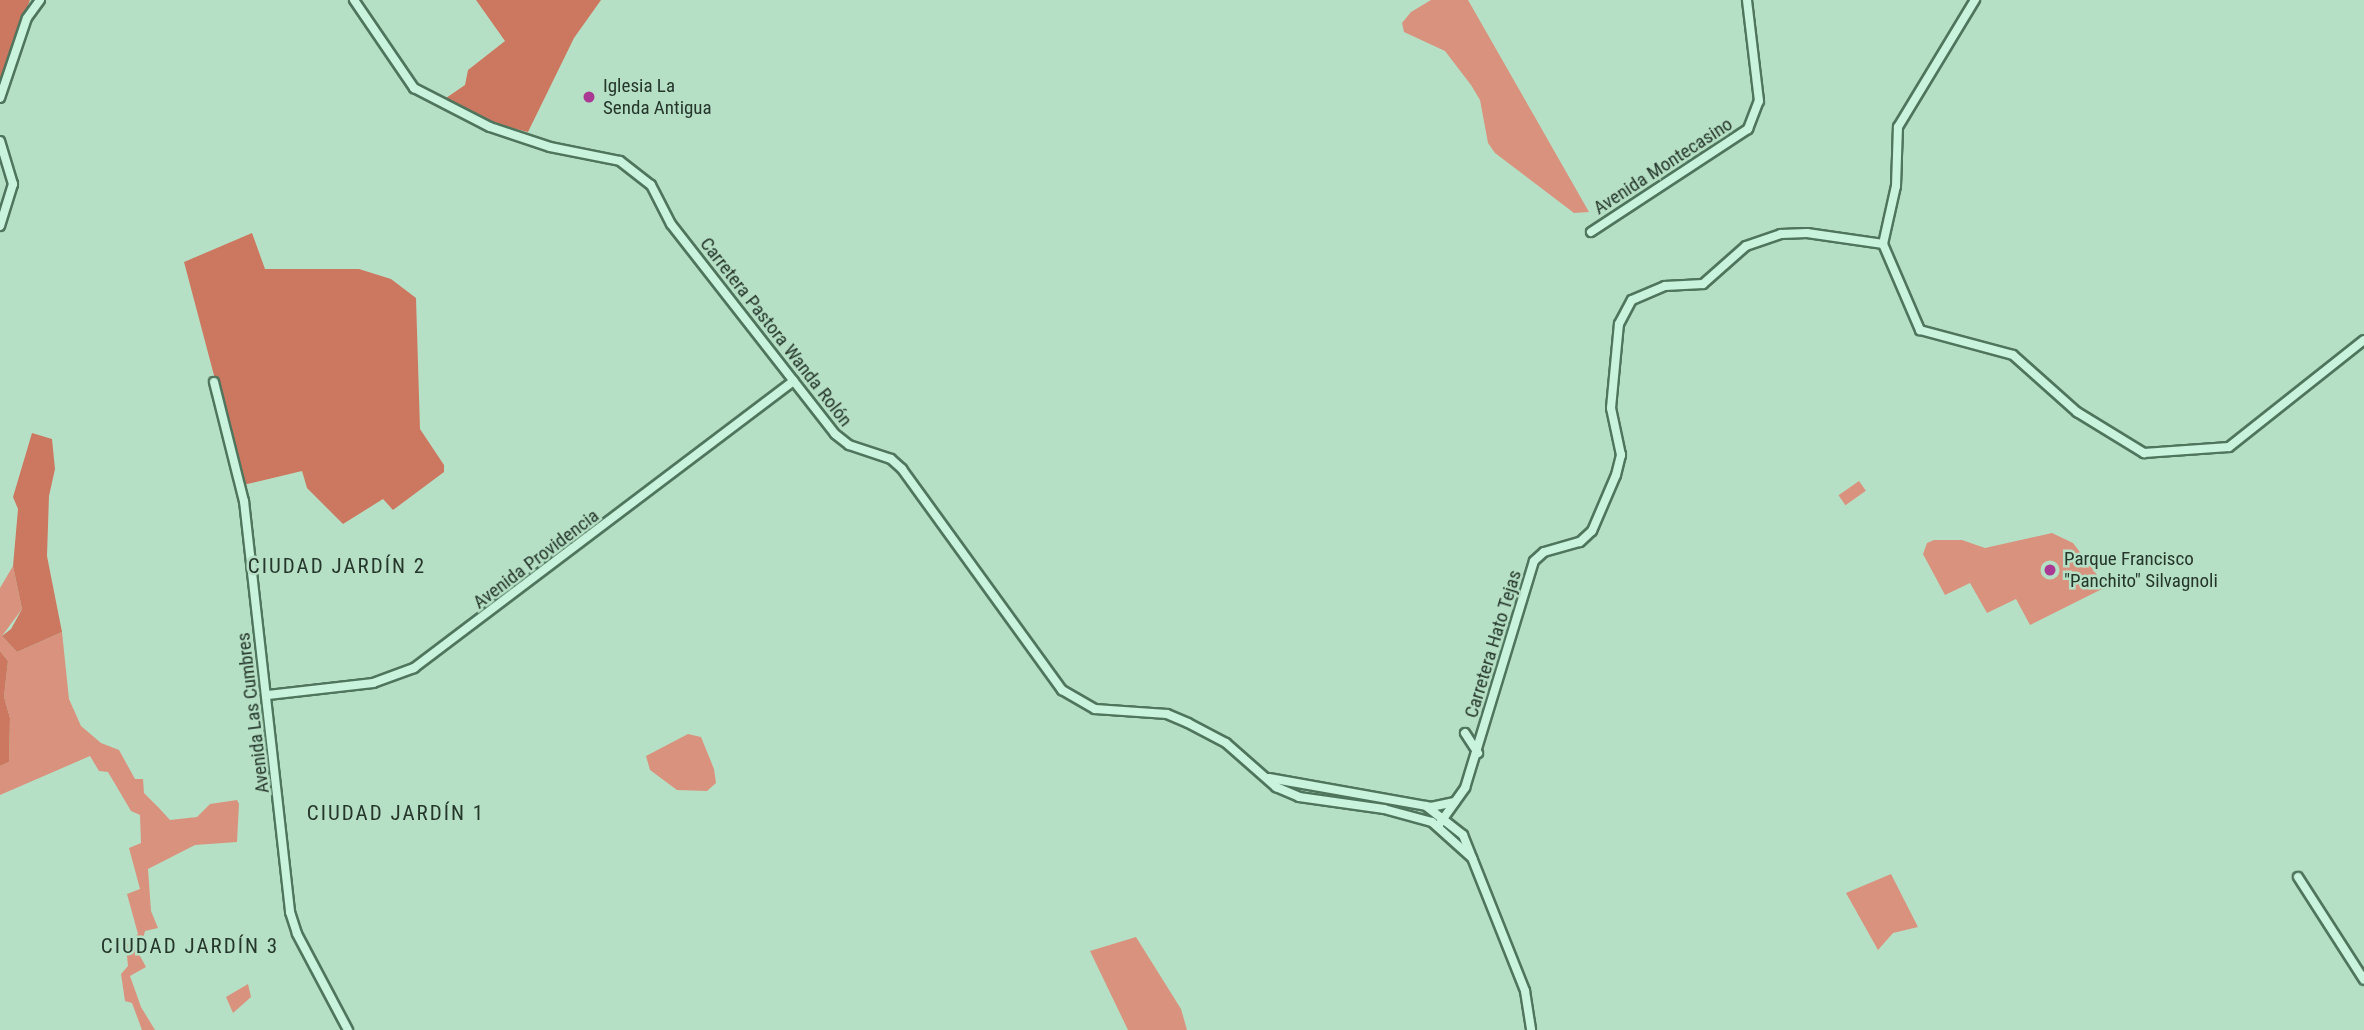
<!DOCTYPE html>
<html>
<head>
<meta charset="utf-8">
<style>
	body { margin:0 }
	#map { position:relative; width:2364px; height:1030px; overflow:hidden; background:#b6e0c5; font-family:"Roboto Condensed",sans-serif }
	div>[style] { position:absolute }
	.green>* { inset:0; background:#d9927e; transform-origin:0 0 }
	.forest>* { inset:0; background:#cc7860 }
	.roads { filter:drop-shadow(2px 0 #4f755d) drop-shadow(-2px 0 #4f755d) drop-shadow(0 2px #4f755d) drop-shadow(0 -2px #4f755d) }
	.secondary>* { height:8px; margin:-4px; padding:0 4px; transform-origin:4px; border-radius:4px; background:#c9f3dd }
	.dots>* { width:19px; height:19px; translate:-50% -50%; box-sizing:border-box; border:4px solid #b6e0c5; border-radius:50% }
	span { translate:-50% -50%; white-space:nowrap; text-align:center; line-height:1.15; -webkit-text-stroke:5px #b6e0c5; paint-order:stroke }
	.poi-label { font-size:19px; color:#25362b }
	.left { translate:0 -50%; text-align:left }
	.street-label { font-size:19px; color:#25362b }
	.neighbourhood-label { font-size:21px; color:#25362b; letter-spacing:2px }
</style>
</head>
<body>
<div id="map">
	<div class="green">
		<div style="clip-path:polygon(1431px 0,1468px 0,1589px 212px,1574px 213px,1495px 153px,1488px 143px,1480px 100px,1471px 85px,1445px 51px,1404px 32px,1402px 23px,1411px 12px)"></div>
		<div style="left:1859px;top:481px;width:12px;height:25px;rotate:55deg"></div>
		<div style="clip-path:polygon(2052px 533px,2073px 543px,2106px 587px,2030px 625px,2016px 599px,1987px 613px,1970px 583px,1945px 595px,1923px 554px,1927px 543px,1934px 540px,1962px 540px,1985px 548px)"></div>
		<div style="clip-path:polygon(13px 566px,22px 609px,2px 636px,17px 652px,62px 632px,69px 699px,81px 726px,101px 743px,119px 750px,135px 779px,143px 779px,144px 793px,159px 808px,170px 820px,197px 817px,210px 804px,237px 800px,239px 804px,237px 842px,195px 845px,148px 869px,151px 911px,158px 928px,145px 931px,139px 954px,146px 967px,130px 976px,141px 1007px,155px 1030px,142px 1030px,132px 1003px,125px 1001px,121px 974px,128px 966px,126px 945px,138px 934px,127px 894px,140px 889px,129px 848px,141px 843px,140px 815px,131px 811px,108px 772px,99px 771px,90px 756px,0 795px,0 766px,9px 762px,10px 718px,4px 697px,8px 661px,0 651px,0 588px)"></div>
		<div style="clip-path:polygon(688px 734px,701px 737px,714px 769px,716px 783px,707px 791px,677px 790px,650px 770px,646px 756px)"></div>
		<div style="clip-path:polygon(1891px 874px,1918px 927px,1893px 933px,1878px 950px,1846px 893px)"></div>
		<div style="clip-path:polygon(1136px 937px,1181px 1009px,1187px 1030px,1128px 1030px,1090px 951px)"></div>
		<div style="clip-path:polygon(248px 984px,251px 997px,233px 1013px,226px 997px)"></div>
	</div>
	<div class="forest">
		<div style="clip-path:polygon(0 0,30px 0,0 82px)"></div>
		<div style="clip-path:polygon(476px 0,601px 0,574px 38px,528px 132px,496px 124px,446px 98px,465px 85px,468px 70px,505px 41px)"></div>
		<div style="clip-path:polygon(252px 233px,265px 269px,359px 269px,391px 279px,416px 298px,420px 429px,444px 465px,444px 472px,393px 510px,383px 499px,343px 524px,307px 488px,302px 471px,243px 485px,184px 262px)"></div>
		<div style="clip-path:polygon(32px 433px,52px 439px,55px 469px,49px 496px,47px 556px,62px 632px,17px 652px,2px 636px,11px 629px,22px 609px,13px 566px,18px 509px,13px 497px)"></div>
		<div style="clip-path:polygon(0 651px,8px 661px,4px 697px,10px 718px,9px 762px,0 766px)"></div>
	</div>
	<div class="roads">
		<div class="secondary">
			<div style="left:354px;top:0;width:107px;rotate:55.7deg"></div>
			<div style="left:414px;top:88px;width:85px;rotate:27.2deg"></div>
			<div style="left:490px;top:127px;width:63px;rotate:18.4deg"></div>
			<div style="left:550px;top:147px;width:71px;rotate:11.3deg"></div>
			<div style="left:620px;top:161px;width:39px;rotate:38deg"></div>
			<div style="left:651px;top:185px;width:44px;rotate:62.9deg"></div>
			<div style="left:671px;top:224px;width:266px;rotate:52deg"></div>
			<div style="left:835px;top:434px;width:18px;rotate:38deg"></div>
			<div style="left:849px;top:445px;width:44px;rotate:18.4deg"></div>
			<div style="left:891px;top:459px;width:15px;rotate:42deg"></div>
			<div style="left:902px;top:469px;width:273px;rotate:54.1deg"></div>
			<div style="left:1062px;top:690px;width:38px;rotate:30deg"></div>
			<div style="left:1095px;top:709px;width:72px;rotate:4deg"></div>
			<div style="left:1167px;top:714px;width:23px;rotate:23deg"></div>
			<div style="left:1188px;top:723px;width:43px;rotate:27.8deg"></div>
			<div style="left:1226px;top:743px;width:67px;rotate:41.3deg"></div>
			<div style="left:1276px;top:787px;width:25px;rotate:23deg"></div>
			<div style="left:1299px;top:797px;width:86px;rotate:8deg"></div>
			<div style="left:1384px;top:809px;width:50px;rotate:15.2deg"></div>
			<div style="left:1432px;top:822px;width:54px;rotate:42deg"></div>
			<div style="left:0;top:98px;width:84px;rotate:-71.4deg"></div>
			<div style="left:27px;top:18px;width:22px;rotate:-54deg"></div>
			<div style="left:0;top:141px;width:45px;rotate:73.2deg"></div>
			<div style="left:13px;top:184px;width:44px;rotate:107.2deg"></div>
			<div style="left:1591px;top:232px;width:188px;rotate:-33.3deg"></div>
			<div style="left:1748px;top:129px;width:30px;rotate:-69deg"></div>
			<div style="left:1759px;top:101px;width:102px;rotate:-96.8deg"></div>
			<div style="left:1883px;top:244px;width:94px;rotate:66.7deg"></div>
			<div style="left:1920px;top:330px;width:96px;rotate:15deg"></div>
			<div style="left:2013px;top:355px;width:86px;rotate:41.7deg"></div>
			<div style="left:2077px;top:412px;width:79px;rotate:31.5deg"></div>
			<div style="left:2144px;top:453px;width:85px;rotate:-4deg"></div>
			<div style="left:2229px;top:447px;width:172px;rotate:-38.4deg"></div>
			<div style="left:1883px;top:244px;width:59px;rotate:-77.4deg"></div>
			<div style="left:1896px;top:186px;width:59px;rotate:-88.1deg"></div>
			<div style="left:1898px;top:127px;width:149px;rotate:-58.8deg"></div>
			<div style="left:214px;top:382px;width:123px;rotate:75.9deg"></div>
			<div style="left:244px;top:501px;width:414px;rotate:83.6deg"></div>
			<div style="left:290px;top:912px;width:23px;rotate:72deg"></div>
			<div style="left:297px;top:934px;width:109px;rotate:62deg"></div>
			<div style="left:268px;top:695px;width:106px;rotate:-6.5deg"></div>
			<div style="left:373px;top:683px;width:44px;rotate:-20.1deg"></div>
			<div style="left:414px;top:668px;width:476px;rotate:-37.1deg"></div>
			<div style="left:1465px;top:733px;width:24px;rotate:57deg"></div>
			<div style="left:1269px;top:778px;width:165px;rotate:10.1deg"></div>
			<div style="left:1431px;top:807px;width:24px;rotate:-12deg"></div>
			<div style="left:1426px;top:806px;width:47px;rotate:38.1deg"></div>
			<div style="left:1463px;top:835px;width:168px;rotate:68.3deg"></div>
			<div style="left:1525px;top:991px;width:39px;rotate:81deg"></div>
			<div style="left:1438px;top:826px;width:47px;rotate:-54.6deg"></div>
			<div style="left:1465px;top:788px;width:237px;rotate:-73.1deg"></div>
			<div style="left:1534px;top:561px;width:13px;rotate:-42deg"></div>
			<div style="left:1544px;top:552px;width:37px;rotate:-16deg"></div>
			<div style="left:1580px;top:542px;width:16px;rotate:-43deg"></div>
			<div style="left:1592px;top:531px;width:61px;rotate:-66.8deg"></div>
			<div style="left:1616px;top:475px;width:21px;rotate:-76deg"></div>
			<div style="left:1621px;top:455px;width:48px;rotate:-102deg"></div>
			<div style="left:1611px;top:408px;width:84px;rotate:-84.6deg"></div>
			<div style="left:1619px;top:324px;width:27px;rotate:-62deg"></div>
			<div style="left:1632px;top:300px;width:36px;rotate:-23deg"></div>
			<div style="left:1665px;top:286px;width:38px;rotate:-3deg"></div>
			<div style="left:1703px;top:284px;width:57px;rotate:-41.5deg"></div>
			<div style="left:1746px;top:246px;width:37px;rotate:-19deg"></div>
			<div style="left:1781px;top:234px;width:26px;rotate:-2deg"></div>
			<div style="left:1807px;top:233px;width:77px;rotate:8.2deg"></div>
			<div style="left:2298px;top:877px;width:122px;rotate:57.3deg"></div>
		</div>
	</div>
	<div class="dots">
		<div style="left:589px;top:97px;background:#aa3994"></div>
		<div style="left:2050px;top:570px;background:#aa3994"></div>
	</div>
	<div class="poi-label">
		<span class="left" style="left:603px;top:97px">Iglesia La<br>Senda Antigua</span>
		<span class="left" style="left:2064px;top:570px">Parque Francisco<br>"Panchito" Silvagnoli</span>
	</div>
	<div class="street-label">
		<span style="left:1663px;top:166px;rotate:-33deg">Avenida Montecasino</span>
		<span style="left:776px;top:332px;rotate:52deg">Carretera Pastora Wanda Rolón</span>
		<span style="left:536px;top:559px;rotate:-37deg">Avenida Providencia</span>
		<span style="left:1493px;top:644px;rotate:-73deg">Carretera Hato Tejas</span>
		<span style="left:253px;top:713px;rotate:-97deg">Avenida Las Cumbres</span>
	</div>
	<div class="neighbourhood-label">
		<span style="left:337px;top:566px">CIUDAD JARDÍN 2</span>
		<span style="left:396px;top:813px">CIUDAD JARDÍN 1</span>
		<span style="left:190px;top:946px">CIUDAD JARDÍN 3</span>
	</div>
</div>
</body>
</html>
